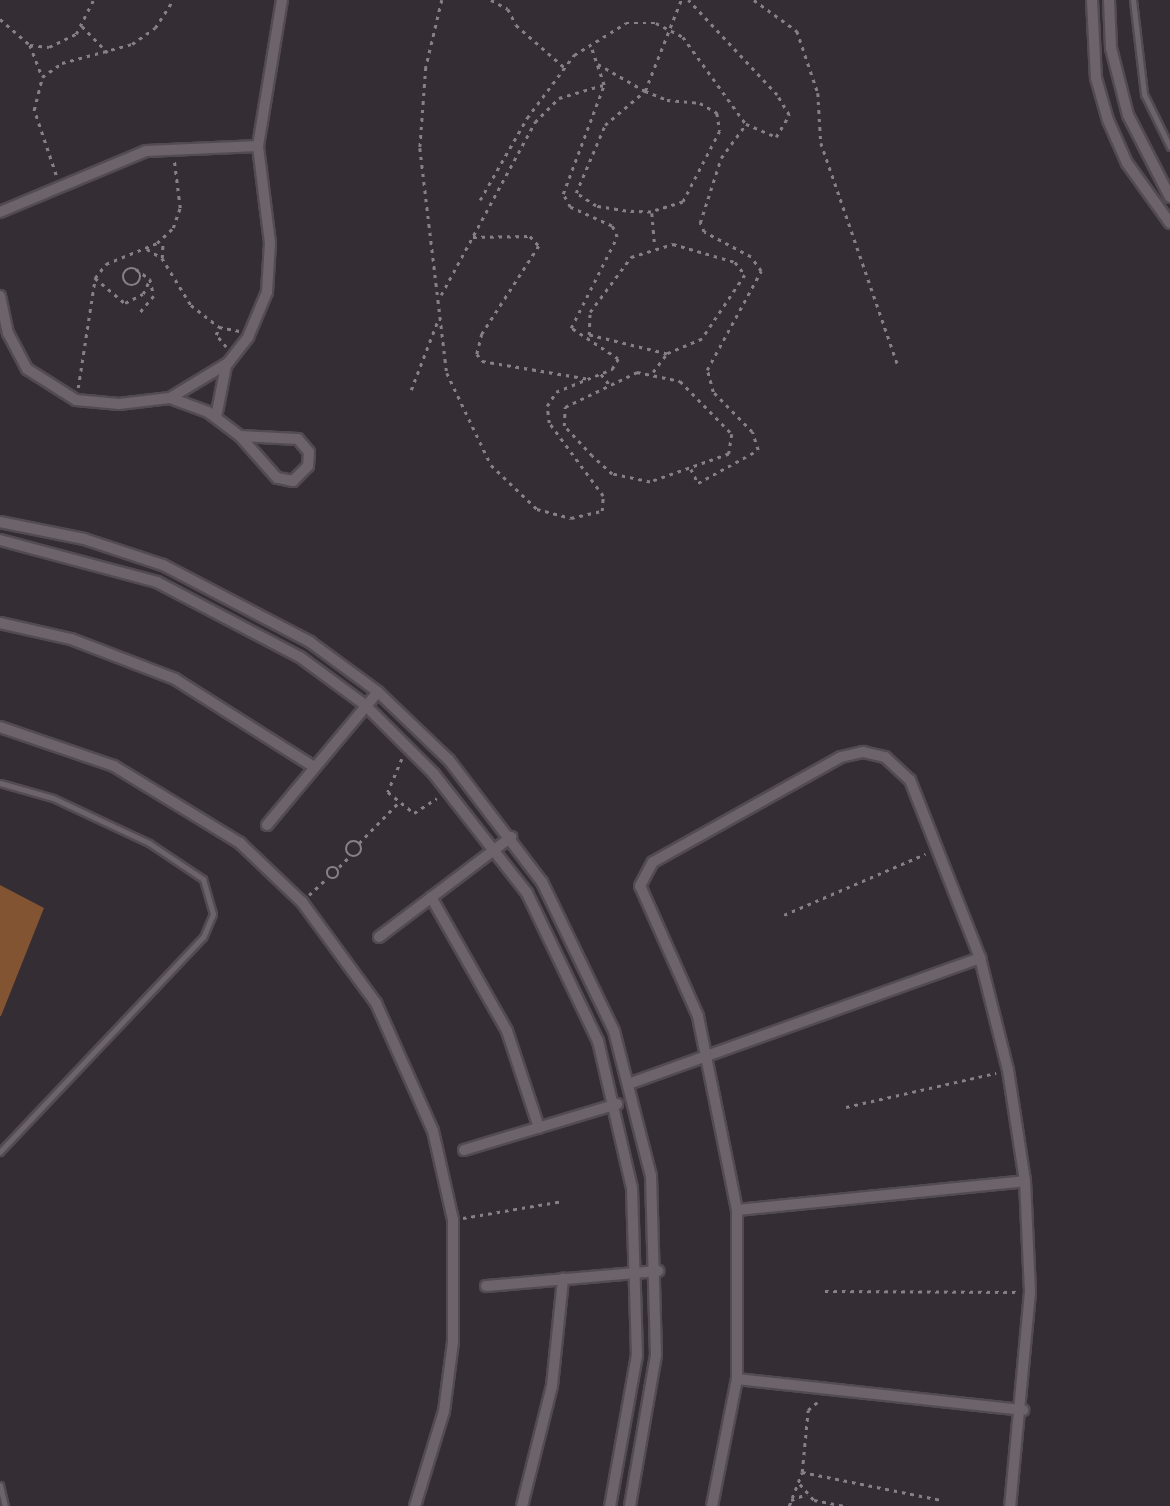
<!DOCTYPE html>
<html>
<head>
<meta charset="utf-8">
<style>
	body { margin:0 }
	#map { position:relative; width:1170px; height:1506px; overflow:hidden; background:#342d34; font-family:"Golos Text",sans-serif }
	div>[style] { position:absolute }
	.building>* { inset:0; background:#825431 }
	.path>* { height:2.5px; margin-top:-1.25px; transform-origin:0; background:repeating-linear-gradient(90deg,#878187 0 3.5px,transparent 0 8.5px) }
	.path>.ring { margin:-1.25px; padding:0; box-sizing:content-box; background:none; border:2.5px solid #878187; border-radius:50% }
	.roads { filter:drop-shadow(2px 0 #524c52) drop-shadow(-2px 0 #524c52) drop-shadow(0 2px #524c52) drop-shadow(0 -2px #524c52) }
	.lane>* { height:5px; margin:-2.5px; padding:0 2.5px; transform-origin:2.5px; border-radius:2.5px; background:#6c636b }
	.street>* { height:10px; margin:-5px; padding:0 5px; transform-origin:5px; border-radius:5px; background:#6c636b }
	span { translate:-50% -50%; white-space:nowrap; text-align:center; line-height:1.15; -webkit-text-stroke:6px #2a232a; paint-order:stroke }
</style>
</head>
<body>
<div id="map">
	<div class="building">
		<div style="clip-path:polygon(0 885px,44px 908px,1px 1016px,0 1016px)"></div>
	</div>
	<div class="path">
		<div style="left:442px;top:0;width:69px;rotate:103.4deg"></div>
		<div style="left:426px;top:67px;width:81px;rotate:94.2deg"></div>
		<div style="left:420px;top:148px;width:227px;rotate:83.2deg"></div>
		<div style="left:447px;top:373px;width:102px;rotate:64.4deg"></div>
		<div style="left:491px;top:465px;width:64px;rotate:43.7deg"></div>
		<div style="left:537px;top:509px;width:35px;rotate:15deg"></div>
		<div style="left:571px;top:518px;width:32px;rotate:-13deg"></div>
		<div style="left:602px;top:511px;width:15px;rotate:-86deg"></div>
		<div style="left:603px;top:496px;width:91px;rotate:-126.5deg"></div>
		<div style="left:549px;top:423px;width:17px;rotate:-97deg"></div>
		<div style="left:547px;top:406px;width:17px;rotate:-57deg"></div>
		<div style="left:556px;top:392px;width:61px;rotate:-22.3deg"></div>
		<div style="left:612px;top:369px;width:12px;rotate:-59deg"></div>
		<div style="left:618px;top:359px;width:56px;rotate:-146.6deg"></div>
		<div style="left:571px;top:328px;width:102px;rotate:-63.2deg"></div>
		<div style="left:617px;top:237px;width:12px;rotate:-114deg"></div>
		<div style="left:612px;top:226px;width:46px;rotate:-155.7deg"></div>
		<div style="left:570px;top:207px;width:15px;rotate:-118deg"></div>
		<div style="left:563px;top:194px;width:116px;rotate:-69.4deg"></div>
		<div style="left:604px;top:85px;width:40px;rotate:-108.9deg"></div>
		<div style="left:491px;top:0;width:19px;rotate:28deg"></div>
		<div style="left:508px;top:9px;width:18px;rotate:63deg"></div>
		<div style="left:516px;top:25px;width:64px;rotate:41.2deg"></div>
		<div style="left:754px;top:0;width:53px;rotate:35.8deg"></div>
		<div style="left:797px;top:31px;width:65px;rotate:71.3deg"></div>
		<div style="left:818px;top:93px;width:50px;rotate:86.6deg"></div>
		<div style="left:821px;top:143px;width:235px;rotate:70.9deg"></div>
		<div style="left:0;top:19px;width:40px;rotate:41deg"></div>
		<div style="left:30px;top:45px;width:19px;rotate:6deg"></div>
		<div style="left:49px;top:47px;width:30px;rotate:-26deg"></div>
		<div style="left:76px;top:34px;width:38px;rotate:-63deg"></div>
		<div style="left:82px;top:26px;width:37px;rotate:46deg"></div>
		<div style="left:30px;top:45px;width:34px;rotate:69deg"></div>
		<div style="left:598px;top:64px;width:54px;rotate:29.9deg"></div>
		<div style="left:645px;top:91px;width:24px;rotate:22deg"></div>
		<div style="left:667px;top:100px;width:33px;rotate:5deg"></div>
		<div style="left:700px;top:103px;width:20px;rotate:30deg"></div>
		<div style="left:717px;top:113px;width:18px;rotate:81deg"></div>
		<div style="left:720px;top:131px;width:80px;rotate:117.5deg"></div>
		<div style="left:683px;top:202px;width:34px;rotate:163deg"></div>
		<div style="left:651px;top:212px;width:25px;rotate:-178deg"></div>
		<div style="left:626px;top:211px;width:30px;rotate:-171deg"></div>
		<div style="left:596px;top:206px;width:24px;rotate:-147deg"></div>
		<div style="left:576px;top:193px;width:74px;rotate:-66.9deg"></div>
		<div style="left:605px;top:125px;width:52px;rotate:-40.4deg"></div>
		<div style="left:645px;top:91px;width:98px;rotate:-68.4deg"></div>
		<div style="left:56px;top:175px;width:69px;rotate:-108.7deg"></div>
		<div style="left:34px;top:110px;width:34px;rotate:-76deg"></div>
		<div style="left:42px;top:77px;width:24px;rotate:-35deg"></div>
		<div style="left:62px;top:63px;width:73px;rotate:-15.2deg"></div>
		<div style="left:132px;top:44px;width:28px;rotate:-35deg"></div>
		<div style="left:155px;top:28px;width:33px;rotate:-57deg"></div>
		<div style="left:480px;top:200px;width:95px;rotate:-60.2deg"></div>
		<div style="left:527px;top:118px;width:79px;rotate:-53.3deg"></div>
		<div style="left:574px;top:55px;width:61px;rotate:-31.6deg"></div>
		<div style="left:626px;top:23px;width:30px"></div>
		<div style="left:656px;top:23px;width:30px;rotate:27deg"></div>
		<div style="left:683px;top:37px;width:107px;rotate:54.1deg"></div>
		<div style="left:746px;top:124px;width:33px;rotate:23deg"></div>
		<div style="left:776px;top:137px;width:26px;rotate:-59deg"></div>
		<div style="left:789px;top:115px;width:23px;rotate:-121deg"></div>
		<div style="left:777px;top:95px;width:130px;rotate:-133.1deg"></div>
		<div style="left:652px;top:213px;width:32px;rotate:85deg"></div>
		<div style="left:473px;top:237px;width:57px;rotate:-1deg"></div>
		<div style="left:530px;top:236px;width:13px;rotate:48deg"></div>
		<div style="left:539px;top:246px;width:105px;rotate:122.9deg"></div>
		<div style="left:482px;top:334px;width:21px;rotate:104deg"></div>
		<div style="left:477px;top:354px;width:9px;rotate:54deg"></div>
		<div style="left:482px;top:361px;width:109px;rotate:9.5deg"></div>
		<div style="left:673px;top:244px;width:65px;rotate:16.2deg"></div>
		<div style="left:735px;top:262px;width:16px;rotate:52deg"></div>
		<div style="left:745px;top:275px;width:77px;rotate:123.9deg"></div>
		<div style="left:702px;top:339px;width:38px;rotate:157deg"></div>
		<div style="left:667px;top:354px;width:80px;rotate:-166.3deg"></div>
		<div style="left:589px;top:335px;width:23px;rotate:-88deg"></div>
		<div style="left:590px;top:312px;width:69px;rotate:-53.3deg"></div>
		<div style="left:631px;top:257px;width:44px;rotate:-17.2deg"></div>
		<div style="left:147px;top:249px;width:17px;rotate:31deg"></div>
		<div style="left:162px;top:258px;width:55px;rotate:58.3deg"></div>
		<div style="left:191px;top:305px;width:36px;rotate:38deg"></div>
		<div style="left:162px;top:258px;width:17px;rotate:-87deg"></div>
		<div class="ring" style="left:123px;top:268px;width:15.5px;height:15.5px"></div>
		<div style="left:136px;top:269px;width:17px;rotate:36deg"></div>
		<div style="left:150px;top:279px;width:17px;rotate:77deg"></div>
		<div style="left:154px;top:296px;width:25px;rotate:130deg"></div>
		<div style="left:95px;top:278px;width:39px;rotate:40deg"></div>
		<div style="left:125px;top:303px;width:20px;rotate:-27deg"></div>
		<div style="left:143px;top:294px;width:17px;rotate:-65deg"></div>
		<div style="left:441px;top:295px;width:197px;rotate:-61.5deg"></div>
		<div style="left:535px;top:122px;width:34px;rotate:-45deg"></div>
		<div style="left:559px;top:98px;width:46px;rotate:-16.5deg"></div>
		<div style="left:226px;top:347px;width:16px;rotate:-130deg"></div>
		<div style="left:216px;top:335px;width:9px;rotate:-69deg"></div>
		<div style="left:219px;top:327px;width:21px;rotate:11deg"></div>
		<div style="left:637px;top:372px;width:44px;rotate:11.8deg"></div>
		<div style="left:680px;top:381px;width:74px;rotate:45.5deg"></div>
		<div style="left:732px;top:434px;width:20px;rotate:99deg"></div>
		<div style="left:729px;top:454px;width:84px;rotate:160.5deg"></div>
		<div style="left:650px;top:482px;width:39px;rotate:-168deg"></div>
		<div style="left:612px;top:474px;width:27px;rotate:-138deg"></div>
		<div style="left:592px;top:456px;width:41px;rotate:-133deg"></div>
		<div style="left:564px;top:426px;width:19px;rotate:-87deg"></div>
		<div style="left:565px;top:407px;width:80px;rotate:-25.9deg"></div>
		<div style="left:653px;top:372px;width:21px;rotate:-53deg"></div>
		<div style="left:601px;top:374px;width:13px;rotate:51deg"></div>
		<div style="left:78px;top:388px;width:111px;rotate:-81.2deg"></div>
		<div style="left:95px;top:278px;width:18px;rotate:-52deg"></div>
		<div style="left:106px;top:264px;width:55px;rotate:-22.4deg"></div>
		<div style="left:157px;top:243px;width:22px;rotate:-43deg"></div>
		<div style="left:173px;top:228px;width:21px;rotate:-71deg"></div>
		<div style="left:180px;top:208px;width:48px;rotate:-97.1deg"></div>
		<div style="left:411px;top:390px;width:75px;rotate:-68.9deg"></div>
		<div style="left:691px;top:469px;width:16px;rotate:63deg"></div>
		<div style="left:698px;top:483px;width:68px;rotate:-28.8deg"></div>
		<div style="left:758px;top:450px;width:19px;rotate:-108deg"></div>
		<div style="left:752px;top:432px;width:56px;rotate:-134.3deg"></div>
		<div style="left:713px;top:392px;width:23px;rotate:-105deg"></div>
		<div style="left:707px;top:370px;width:113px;rotate:-61.4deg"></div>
		<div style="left:761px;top:271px;width:17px;rotate:-126deg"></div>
		<div style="left:751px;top:257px;width:53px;rotate:-152deg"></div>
		<div style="left:704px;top:232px;width:10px;rotate:-114deg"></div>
		<div style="left:700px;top:223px;width:68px;rotate:-72.1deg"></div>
		<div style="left:721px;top:158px;width:42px;rotate:-53.7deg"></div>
		<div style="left:402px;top:759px;width:36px;rotate:113deg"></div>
		<div style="left:388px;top:792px;width:33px;rotate:39deg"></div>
		<div style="left:414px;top:813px;width:27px;rotate:-33deg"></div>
		<div class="ring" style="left:346px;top:841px;width:13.5px;height:13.5px"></div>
		<div style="left:359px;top:843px;width:56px;rotate:-45.7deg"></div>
		<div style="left:339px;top:867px;width:16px;rotate:-45deg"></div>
		<div class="ring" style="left:327.5px;top:867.5px;width:8.5px;height:8.5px"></div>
		<div style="left:309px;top:895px;width:25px;rotate:-43deg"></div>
		<div style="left:784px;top:915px;width:154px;rotate:-23.4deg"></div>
		<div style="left:846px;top:1107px;width:154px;rotate:-12.8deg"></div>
		<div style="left:463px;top:1218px;width:100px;rotate:-9.7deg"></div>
		<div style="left:825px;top:1291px;width:193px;rotate:0.3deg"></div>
		<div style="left:802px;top:1472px;width:142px;rotate:11.4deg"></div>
		<div style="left:800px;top:1484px;width:21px;rotate:49deg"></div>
		<div style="left:814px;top:1500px;width:31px;rotate:11deg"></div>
		<div style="left:791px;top:1500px;width:17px;rotate:-21deg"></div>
		<div style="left:789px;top:1506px;width:36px;rotate:-69deg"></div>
		<div style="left:802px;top:1472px;width:62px;rotate:-84.5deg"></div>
		<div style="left:808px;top:1410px;width:16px;rotate:-40deg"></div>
	</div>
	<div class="roads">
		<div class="lane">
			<div style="left:1133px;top:0;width:95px;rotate:83.3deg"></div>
			<div style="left:1144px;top:94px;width:59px;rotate:63.9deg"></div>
			<div style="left:0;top:783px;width:55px;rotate:15.8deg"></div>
			<div style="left:53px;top:798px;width:106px;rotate:25.1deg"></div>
			<div style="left:149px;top:843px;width:65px;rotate:33.7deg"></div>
			<div style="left:203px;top:879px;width:36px;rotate:74deg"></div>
			<div style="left:213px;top:914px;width:25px;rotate:113deg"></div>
			<div style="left:203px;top:937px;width:296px;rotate:133.4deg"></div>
			<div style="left:0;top:1485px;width:22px;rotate:77deg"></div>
		</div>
		<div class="street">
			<div style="left:1092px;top:0;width:78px;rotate:87.1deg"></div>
			<div style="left:1096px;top:78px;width:44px;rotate:74.1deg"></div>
			<div style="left:1108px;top:120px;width:47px;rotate:66.2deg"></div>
			<div style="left:1127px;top:163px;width:74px;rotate:54.4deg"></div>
			<div style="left:1109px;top:0;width:48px;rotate:87.6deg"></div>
			<div style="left:1111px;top:48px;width:69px;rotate:75.8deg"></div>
			<div style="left:1128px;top:115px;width:92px;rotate:62.9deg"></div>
			<div style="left:0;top:212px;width:158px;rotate:-22.7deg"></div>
			<div style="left:146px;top:151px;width:112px;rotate:-2.6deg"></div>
			<div style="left:0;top:296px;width:38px;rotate:78deg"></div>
			<div style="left:8px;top:333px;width:41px;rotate:62.2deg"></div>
			<div style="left:27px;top:369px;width:58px;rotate:32.3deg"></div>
			<div style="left:76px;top:400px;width:43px;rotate:5.3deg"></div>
			<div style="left:119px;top:404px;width:51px;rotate:-6.7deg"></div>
			<div style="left:170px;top:398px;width:68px;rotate:-31.1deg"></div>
			<div style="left:228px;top:363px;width:33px;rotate:-52deg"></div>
			<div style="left:248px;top:337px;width:49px;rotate:-67.1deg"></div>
			<div style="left:267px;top:292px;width:49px;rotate:-86.5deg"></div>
			<div style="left:270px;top:243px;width:98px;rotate:-97.1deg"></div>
			<div style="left:258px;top:146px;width:148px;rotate:-80.7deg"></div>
			<div style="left:170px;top:398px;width:40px;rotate:20.2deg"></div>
			<div style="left:208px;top:412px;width:40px;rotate:37deg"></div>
			<div style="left:216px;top:417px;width:52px;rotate:-78.9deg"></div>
			<div style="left:240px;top:436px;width:58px;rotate:3deg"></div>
			<div style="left:298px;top:439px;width:17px;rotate:50deg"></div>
			<div style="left:309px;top:452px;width:14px;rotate:94deg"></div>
			<div style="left:308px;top:466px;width:21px;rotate:135deg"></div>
			<div style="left:293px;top:481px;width:16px;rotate:-169deg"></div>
			<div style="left:277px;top:478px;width:56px;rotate:-131.4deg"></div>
			<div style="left:0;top:522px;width:86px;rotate:11.4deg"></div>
			<div style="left:84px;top:539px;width:83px;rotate:18.2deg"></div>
			<div style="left:163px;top:565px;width:166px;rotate:27.6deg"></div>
			<div style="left:310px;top:642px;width:84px;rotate:36.3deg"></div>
			<div style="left:378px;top:692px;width:98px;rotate:43.8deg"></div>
			<div style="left:449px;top:760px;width:153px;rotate:52.7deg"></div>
			<div style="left:542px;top:882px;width:165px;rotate:64.2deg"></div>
			<div style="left:614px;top:1031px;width:150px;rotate:75.7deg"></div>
			<div style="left:651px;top:1176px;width:179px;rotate:88.4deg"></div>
			<div style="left:656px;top:1355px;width:153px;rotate:99.8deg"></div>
			<div style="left:0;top:540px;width:163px;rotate:15deg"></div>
			<div style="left:157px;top:582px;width:161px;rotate:27.7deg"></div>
			<div style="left:300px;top:657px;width:81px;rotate:36.4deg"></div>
			<div style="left:365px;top:705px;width:98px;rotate:45deg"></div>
			<div style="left:434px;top:774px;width:151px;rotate:52deg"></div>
			<div style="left:527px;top:893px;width:164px;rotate:64.4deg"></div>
			<div style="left:598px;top:1041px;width:151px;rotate:77deg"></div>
			<div style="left:632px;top:1188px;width:167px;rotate:88.3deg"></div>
			<div style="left:637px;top:1355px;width:153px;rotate:100.1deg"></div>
			<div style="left:0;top:623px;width:73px;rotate:12.7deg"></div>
			<div style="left:71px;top:639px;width:111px;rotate:21deg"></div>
			<div style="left:175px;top:679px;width:165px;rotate:32.3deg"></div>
			<div style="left:0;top:727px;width:120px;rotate:18.9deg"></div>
			<div style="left:114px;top:766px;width:148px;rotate:31.4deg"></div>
			<div style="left:240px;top:843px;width:86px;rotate:43.6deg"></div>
			<div style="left:302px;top:902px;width:125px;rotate:53.8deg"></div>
			<div style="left:376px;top:1003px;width:140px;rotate:66deg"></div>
			<div style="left:433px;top:1131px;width:91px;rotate:77.3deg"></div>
			<div style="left:453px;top:1220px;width:122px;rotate:90deg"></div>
			<div style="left:453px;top:1342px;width:70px;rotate:97.4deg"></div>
			<div style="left:444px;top:1411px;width:99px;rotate:107deg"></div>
			<div style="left:267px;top:825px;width:173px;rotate:-50.2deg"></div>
			<div style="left:431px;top:897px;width:154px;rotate:60.4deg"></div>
			<div style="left:507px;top:1031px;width:102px;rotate:71.7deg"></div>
			<div style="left:379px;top:937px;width:166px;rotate:-37.1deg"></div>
			<div style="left:631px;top:1083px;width:371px;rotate:-19.7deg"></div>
			<div style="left:464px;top:1150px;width:160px;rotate:-16.7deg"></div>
			<div style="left:737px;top:1210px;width:289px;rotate:-5.7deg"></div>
			<div style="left:486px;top:1286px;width:173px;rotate:-5deg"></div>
			<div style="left:737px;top:1379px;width:288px;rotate:6.2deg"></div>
			<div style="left:522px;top:1506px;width:124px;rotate:-76deg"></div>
			<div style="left:552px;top:1386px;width:108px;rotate:-84.1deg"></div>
			<div style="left:712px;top:1506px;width:129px;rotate:-78.9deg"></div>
			<div style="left:737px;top:1379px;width:169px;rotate:-90deg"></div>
			<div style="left:737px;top:1210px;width:198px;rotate:-101.4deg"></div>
			<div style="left:698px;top:1016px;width:142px;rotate:-114deg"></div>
			<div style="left:640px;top:886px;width:27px;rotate:-62deg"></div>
			<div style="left:653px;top:862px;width:215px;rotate:-29.2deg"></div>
			<div style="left:841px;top:757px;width:23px;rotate:-13deg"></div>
			<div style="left:863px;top:752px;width:23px;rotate:13deg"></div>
			<div style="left:885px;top:757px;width:34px;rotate:43deg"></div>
			<div style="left:910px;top:780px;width:191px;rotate:68.5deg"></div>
			<div style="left:980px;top:958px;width:115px;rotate:76deg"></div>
			<div style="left:1008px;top:1070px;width:112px;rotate:81.3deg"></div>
			<div style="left:1025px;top:1181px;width:111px;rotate:87.4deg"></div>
			<div style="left:1030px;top:1292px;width:215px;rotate:95.3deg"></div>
		</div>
	</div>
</div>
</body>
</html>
